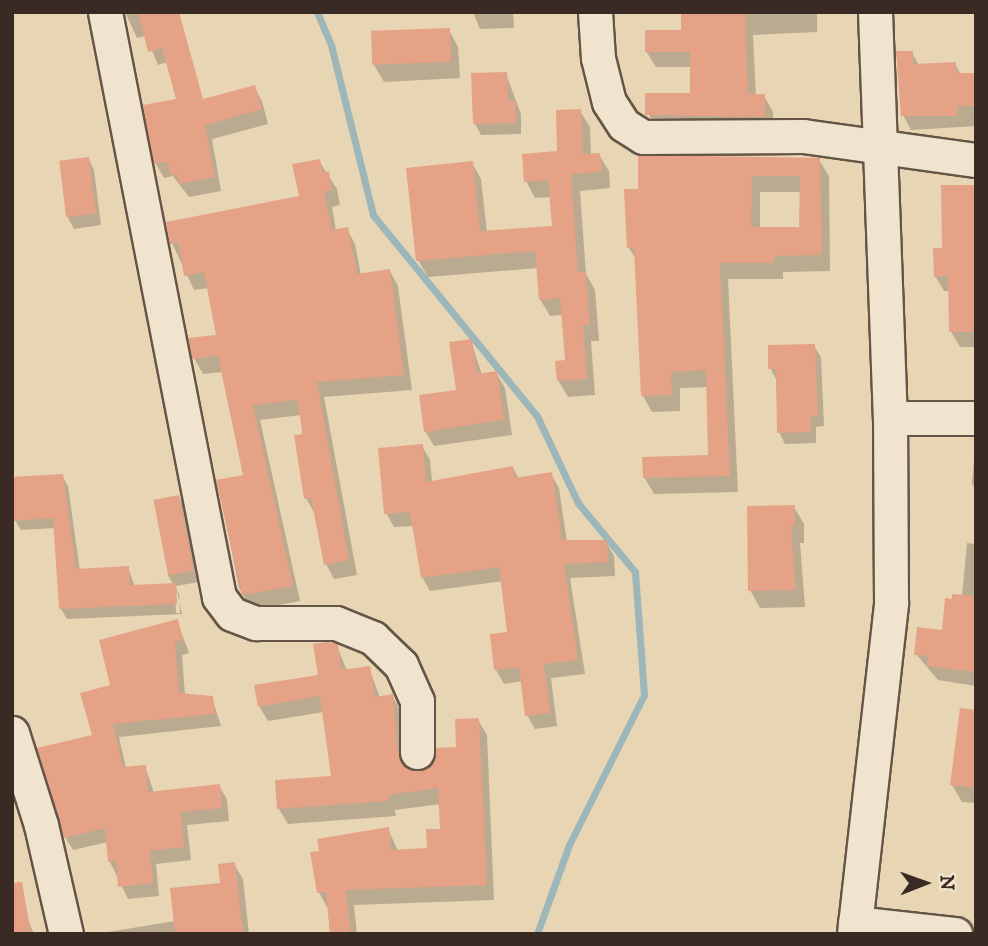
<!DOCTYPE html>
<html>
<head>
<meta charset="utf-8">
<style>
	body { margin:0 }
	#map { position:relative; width:988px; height:946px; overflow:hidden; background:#e8d5b4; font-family:"IM FELL DW Pica",serif }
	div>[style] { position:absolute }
	.shadow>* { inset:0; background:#0003 }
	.stream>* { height:7px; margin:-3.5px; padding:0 3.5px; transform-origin:3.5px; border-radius:3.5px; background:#9cb6b9 }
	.building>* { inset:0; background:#e5a287; transform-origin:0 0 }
	.roads { filter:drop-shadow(2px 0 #655547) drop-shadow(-2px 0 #655547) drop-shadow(0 2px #655547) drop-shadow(0 -2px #655547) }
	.minor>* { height:33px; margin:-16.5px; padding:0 16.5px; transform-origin:16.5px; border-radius:16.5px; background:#f0e4ce }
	span { translate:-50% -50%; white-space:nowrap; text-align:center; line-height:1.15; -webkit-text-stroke:7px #f0e4ce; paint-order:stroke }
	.frame { position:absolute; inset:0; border:14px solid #392a23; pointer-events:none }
	.north { position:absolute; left:890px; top:848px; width:70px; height:70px; -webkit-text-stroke:5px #f0e4ce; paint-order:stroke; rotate:89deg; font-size:19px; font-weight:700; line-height:28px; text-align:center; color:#392a23 }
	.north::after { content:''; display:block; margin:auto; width:24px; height:32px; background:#392a23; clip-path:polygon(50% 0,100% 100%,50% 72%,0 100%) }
</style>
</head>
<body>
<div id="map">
	<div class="shadow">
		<div style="clip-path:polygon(125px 12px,171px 12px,202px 107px,254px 87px,262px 101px,268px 124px,212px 139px,221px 191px,189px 197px,173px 176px,164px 178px,156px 164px,178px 100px,168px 62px,158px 65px,146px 36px,137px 38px)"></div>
		<div style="clip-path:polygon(473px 12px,513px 12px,514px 28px,480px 29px)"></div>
		<div style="clip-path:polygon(682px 12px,817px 12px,817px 32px,753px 35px,756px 96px,764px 96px,773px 112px,774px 133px,660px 133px,650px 117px,647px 95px,691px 95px,691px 67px,656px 67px,646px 51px,683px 31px)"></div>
		<div style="clip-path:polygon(449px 30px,458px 47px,460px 78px,384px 82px,374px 65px)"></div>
		<div style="clip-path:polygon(912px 53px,919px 65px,955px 64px,961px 75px,976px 75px,976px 126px,911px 130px,903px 115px)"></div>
		<div style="clip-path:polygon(506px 74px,521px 114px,521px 134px,481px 135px,475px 124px,473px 75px)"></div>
		<div style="clip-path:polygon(580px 111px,590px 127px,591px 155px,599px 155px,609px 171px,610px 188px,580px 191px,586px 274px,595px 290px,599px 341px,591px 341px,595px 395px,568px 397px,558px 380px,567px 362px,563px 315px,550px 316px,540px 299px,538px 268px,428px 277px,418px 260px,472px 163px,481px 179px,487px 232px,554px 228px,551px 197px,535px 198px,526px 181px,559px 153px)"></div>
		<div style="clip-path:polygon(88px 158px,94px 170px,101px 225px,74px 229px,68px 218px)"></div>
		<div style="clip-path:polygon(evenodd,819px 160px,829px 176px,830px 271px,783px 272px,783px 279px,728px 279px,738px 492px,654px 494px,644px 477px,710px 457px,708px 387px,680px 388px,680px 411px,652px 412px,643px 396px,637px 261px,629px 248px,626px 191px,819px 160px,760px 192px,801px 192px,800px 229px,760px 229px,760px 192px)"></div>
		<div style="clip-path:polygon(319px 161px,337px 189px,340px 205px,332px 207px,336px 231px,347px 229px,355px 244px,361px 275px,390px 271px,398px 286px,412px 390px,324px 397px,357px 575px,334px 579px,326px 564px,315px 514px,306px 498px,301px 415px,260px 420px,300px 601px,252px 610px,239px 588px,218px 482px,245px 477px,223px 372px,203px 374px,194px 358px,219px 336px,209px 288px,194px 290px,172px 243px,301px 197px)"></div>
		<div style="clip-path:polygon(976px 186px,976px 347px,960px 347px,951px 332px,950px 291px,944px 291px,935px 276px)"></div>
		<div style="clip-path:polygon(471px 341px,482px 375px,496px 373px,505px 388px,512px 435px,434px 446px,425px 431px,458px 391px)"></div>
		<div style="clip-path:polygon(814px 346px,821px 357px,824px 426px,816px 427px,816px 443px,785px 444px,779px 432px,776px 379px,770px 368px)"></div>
		<div style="clip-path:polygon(422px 446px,430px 460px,432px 482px,513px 468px,519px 479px,551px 474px,559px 488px,567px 542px,606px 542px,614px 556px,615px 576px,570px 578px,585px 674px,551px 678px,557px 726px,535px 729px,527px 715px,523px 681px,504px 684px,496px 670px,509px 634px,503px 581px,430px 591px,422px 577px,414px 526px,394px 527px,386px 513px)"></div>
		<div style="clip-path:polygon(974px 459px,976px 459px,976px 491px,972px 483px)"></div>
		<div style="clip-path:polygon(evenodd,62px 476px,68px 486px,80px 571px,128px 568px,135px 587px,173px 584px,168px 575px,179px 497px,185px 508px,199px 582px,176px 586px,182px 614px,67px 619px,61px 609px,55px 528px,21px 530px,15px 520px,62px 476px,175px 593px,179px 593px,180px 613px,176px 613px,175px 593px)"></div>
		<div style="clip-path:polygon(794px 507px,804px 524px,804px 543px,800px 543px,805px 607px,760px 608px,750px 590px)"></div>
		<div style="clip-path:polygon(967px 543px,976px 544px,976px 686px,938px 680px,916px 654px,944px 632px,946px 600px,962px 596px)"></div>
		<div style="clip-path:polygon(177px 621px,189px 653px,182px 655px,185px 695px,212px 698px,221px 726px,119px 737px,126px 768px,145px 766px,154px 793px,219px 786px,227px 799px,229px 821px,187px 825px,191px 860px,156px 864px,159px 896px,128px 899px,110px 862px,108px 842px,73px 850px,65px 837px,112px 686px)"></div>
		<div style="clip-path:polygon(337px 646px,347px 671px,369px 668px,380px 698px,392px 696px,401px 711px,407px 771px,427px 771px,458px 748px,478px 720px,487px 735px,494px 900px,354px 905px,357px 934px,330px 934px,328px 909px,319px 892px,388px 829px,398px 851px,429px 849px,442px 830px,441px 804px,395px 810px,396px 816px,288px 824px,279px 809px,333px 777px,324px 712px,268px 721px,259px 706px,320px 676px)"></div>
		<div style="clip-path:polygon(976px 712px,976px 803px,962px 802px,952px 785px)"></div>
		<div style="clip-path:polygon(234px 864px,243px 879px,249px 934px,96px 934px,175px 921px,222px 885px)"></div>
		<div style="clip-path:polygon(26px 915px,34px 934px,12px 934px)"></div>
	</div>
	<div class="stream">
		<div style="left:317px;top:12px;width:36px;rotate:67deg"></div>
		<div style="left:331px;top:45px;width:175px;rotate:76.1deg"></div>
		<div style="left:373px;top:215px;width:259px;rotate:50.8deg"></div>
		<div style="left:537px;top:416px;width:96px;rotate:64.8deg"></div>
		<div style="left:578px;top:503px;width:89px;rotate:50.4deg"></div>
		<div style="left:635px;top:572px;width:123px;rotate:85.8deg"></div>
		<div style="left:644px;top:695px;width:168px;rotate:116.6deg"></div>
		<div style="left:569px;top:845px;width:95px;rotate:109.8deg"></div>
	</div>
	<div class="building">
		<div style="clip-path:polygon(138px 12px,179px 12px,203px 99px,255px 85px,262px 109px,205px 125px,215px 177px,179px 184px,177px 174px,170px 175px,167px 162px,154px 164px,143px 105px,176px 99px,162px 48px,148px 52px)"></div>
		<div style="clip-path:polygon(681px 12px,745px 12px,748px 94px,765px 94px,765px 117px,645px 115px,645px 93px,690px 93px,690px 52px,645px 52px,645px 30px,681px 30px)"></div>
		<div style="left:450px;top:28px;width:34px;height:79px;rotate:88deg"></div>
		<div style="clip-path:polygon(896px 51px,913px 51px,913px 64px,956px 62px,956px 73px,976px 73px,976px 106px,957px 106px,958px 116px,901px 116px)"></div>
		<div style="clip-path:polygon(507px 72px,508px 101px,515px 101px,516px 123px,473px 124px,471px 73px)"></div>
		<div style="clip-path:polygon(581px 109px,583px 154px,600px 153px,602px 172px,571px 174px,578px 272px,586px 272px,590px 325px,583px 325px,587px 379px,557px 381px,555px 361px,565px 360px,560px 298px,539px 300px,535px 251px,416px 261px,406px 168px,473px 161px,480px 231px,552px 226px,548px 180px,524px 182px,522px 154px,557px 151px,556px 110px)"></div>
		<div style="clip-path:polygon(evenodd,638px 155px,820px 158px,822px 255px,774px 256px,774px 263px,720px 263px,730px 476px,643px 478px,642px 457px,708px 455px,706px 370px,671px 372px,672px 395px,641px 396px,634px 248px,627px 248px,624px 189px,638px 189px,638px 155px,752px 176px,800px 176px,799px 227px,751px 227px,752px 176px)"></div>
		<div style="left:89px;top:157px;width:57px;height:30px;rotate:83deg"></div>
		<div style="clip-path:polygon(320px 159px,323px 173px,329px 171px,332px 190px,324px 192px,332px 230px,348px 227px,357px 274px,390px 269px,404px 375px,317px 382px,349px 560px,324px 565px,311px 498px,304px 499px,294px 435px,303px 434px,297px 400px,253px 405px,293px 586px,242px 595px,216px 480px,243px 475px,218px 356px,192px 359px,188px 338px,216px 335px,204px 272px,184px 276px,178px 242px,170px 244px,166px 222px,299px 196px,292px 164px)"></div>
		<div style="clip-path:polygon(941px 185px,976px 185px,976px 332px,949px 332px,948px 276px,934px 277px,933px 248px,942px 248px)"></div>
		<div style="clip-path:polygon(472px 339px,477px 374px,497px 371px,504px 420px,424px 432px,419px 395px,456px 390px,449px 342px)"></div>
		<div style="clip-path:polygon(815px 344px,818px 416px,811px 416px,811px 432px,777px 433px,776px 369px,768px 369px,768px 345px)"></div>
		<div style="clip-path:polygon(423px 444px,426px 482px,513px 466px,515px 478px,552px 472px,562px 540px,607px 540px,608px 562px,564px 564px,578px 660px,544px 664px,550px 713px,525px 716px,519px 667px,494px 670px,490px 634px,507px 632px,499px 567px,421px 578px,410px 512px,384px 514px,378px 448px)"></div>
		<div style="clip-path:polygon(63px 474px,76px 569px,129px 566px,130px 585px,176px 583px,177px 604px,59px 609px,53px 518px,13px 521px,12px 477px)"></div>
		<div style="left:179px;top:495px;width:77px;height:26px;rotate:79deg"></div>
		<div style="clip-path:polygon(795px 505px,795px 526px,791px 526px,796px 590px,748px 591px,747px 506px)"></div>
		<div style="clip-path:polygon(952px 594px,976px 596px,976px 672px,927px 666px,928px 656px,914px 655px,917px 627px,942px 630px,945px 598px,952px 599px)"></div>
		<div style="clip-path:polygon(178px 619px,183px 640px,175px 642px,179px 693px,213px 696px,215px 714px,113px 724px,123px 767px,146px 765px,148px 792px,220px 784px,222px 808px,181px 812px,184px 847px,150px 851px,153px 883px,118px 887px,116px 861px,108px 862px,105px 828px,64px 838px,37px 748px,92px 735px,80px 693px,110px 685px,99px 640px)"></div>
		<div style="clip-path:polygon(327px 642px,338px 644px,341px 670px,370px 666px,375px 697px,393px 694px,398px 753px,408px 769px,426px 769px,434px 761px,436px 748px,456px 747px,455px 719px,479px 718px,487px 885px,346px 890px,351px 934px,330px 934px,326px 892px,317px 893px,310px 852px,319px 851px,317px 839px,389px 827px,391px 850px,427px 848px,426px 829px,440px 829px,438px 788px,388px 795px,388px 801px,277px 809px,275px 780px,331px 776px,320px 696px,258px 707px,254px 685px,318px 675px,313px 644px)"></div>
		<div style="clip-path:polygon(960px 708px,976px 710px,976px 788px,950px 785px)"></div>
		<div style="clip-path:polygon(235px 862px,243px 934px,175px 934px,170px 888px,220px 883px,218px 864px)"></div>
		<div style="clip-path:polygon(22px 882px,31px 934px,12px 934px,12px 883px)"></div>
	</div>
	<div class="roads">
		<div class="minor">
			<div style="left:105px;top:12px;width:596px;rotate:78.97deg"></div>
			<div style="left:219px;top:597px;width:21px;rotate:53deg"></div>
			<div style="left:232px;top:614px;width:26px;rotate:21deg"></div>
			<div style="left:256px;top:623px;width:80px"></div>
			<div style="left:336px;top:623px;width:40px;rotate:22deg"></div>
			<div style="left:373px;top:638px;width:39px;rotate:44deg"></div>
			<div style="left:401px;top:665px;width:39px;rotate:66deg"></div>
			<div style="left:417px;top:701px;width:51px;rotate:90deg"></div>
			<div style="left:595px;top:12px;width:46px;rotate:86.3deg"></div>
			<div style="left:598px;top:58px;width:45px;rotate:76deg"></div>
			<div style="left:609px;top:102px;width:27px;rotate:57deg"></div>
			<div style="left:624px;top:125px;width:22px;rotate:32deg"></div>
			<div style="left:643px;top:137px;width:160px;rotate:-0.4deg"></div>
			<div style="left:803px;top:136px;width:175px;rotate:7.9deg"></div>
			<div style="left:875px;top:12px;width:406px;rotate:87.9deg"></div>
			<div style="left:890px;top:418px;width:86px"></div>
			<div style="left:12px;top:733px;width:96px;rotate:72.5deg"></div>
			<div style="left:41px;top:825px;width:112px;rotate:77.1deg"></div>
			<div style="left:855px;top:923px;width:101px;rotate:6.3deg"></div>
			<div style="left:854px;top:934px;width:334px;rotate:-83.6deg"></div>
			<div style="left:891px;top:602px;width:184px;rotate:-90.3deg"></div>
		</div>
	</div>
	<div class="frame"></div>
	<div class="north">N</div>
</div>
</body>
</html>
